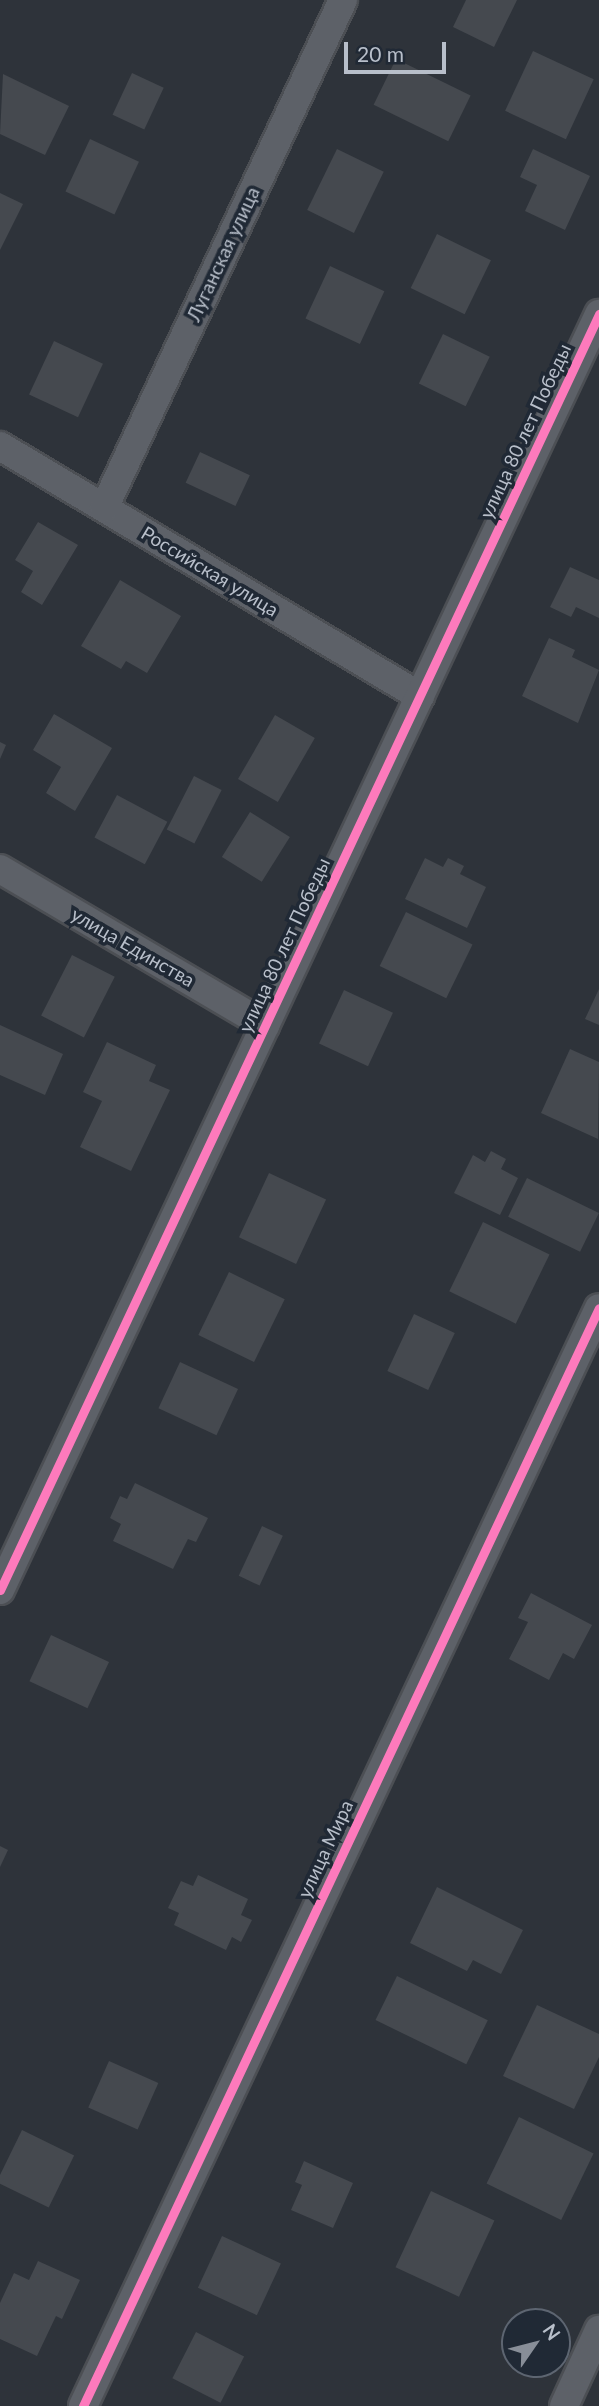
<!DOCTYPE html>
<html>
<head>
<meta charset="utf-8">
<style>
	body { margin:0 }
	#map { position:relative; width:599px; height:2406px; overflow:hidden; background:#2e333a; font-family:Lato,sans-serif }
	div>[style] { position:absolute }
	.building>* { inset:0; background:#45494f; transform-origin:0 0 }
	.roads { filter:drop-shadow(2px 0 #4c4f54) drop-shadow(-2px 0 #4c4f54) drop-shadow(0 2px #4c4f54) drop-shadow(0 -2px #4c4f54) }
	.minor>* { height:28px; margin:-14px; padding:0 14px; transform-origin:14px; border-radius:14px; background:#5d6168 }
	.cycleway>* { height:9px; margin:-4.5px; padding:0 4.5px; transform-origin:4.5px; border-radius:4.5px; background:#fd7abc }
	span { translate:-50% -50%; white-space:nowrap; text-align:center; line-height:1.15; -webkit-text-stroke:7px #202935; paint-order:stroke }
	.street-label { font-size:19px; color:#b8bfca }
	.north { position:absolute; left:501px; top:2308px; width:70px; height:70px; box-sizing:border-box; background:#202935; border:2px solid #5d6571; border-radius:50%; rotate:55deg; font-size:19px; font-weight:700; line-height:28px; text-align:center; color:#b8bfca }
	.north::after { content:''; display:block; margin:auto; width:24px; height:32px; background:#888e98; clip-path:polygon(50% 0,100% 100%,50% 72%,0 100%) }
	.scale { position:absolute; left:344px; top:42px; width:102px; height:32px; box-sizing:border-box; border:4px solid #b8bfca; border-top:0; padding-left:9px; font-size:21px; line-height:24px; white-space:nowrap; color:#b8bfca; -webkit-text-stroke:5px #202935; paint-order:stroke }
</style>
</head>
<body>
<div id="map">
	<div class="building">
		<div style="clip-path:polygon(466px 0,517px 0,494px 47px,453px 27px)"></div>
		<div style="left:533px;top:51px;width:67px;height:66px;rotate:25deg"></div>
		<div style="left:396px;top:59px;width:83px;height:51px;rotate:26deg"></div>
		<div style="left:132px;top:73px;width:35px;height:46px;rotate:25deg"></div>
		<div style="clip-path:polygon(3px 74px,69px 106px,45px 155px,0 134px)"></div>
		<div style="left:90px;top:139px;width:54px;height:58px;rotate:25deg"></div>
		<div style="left:337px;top:149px;width:52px;height:68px;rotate:26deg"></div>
		<div style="clip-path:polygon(533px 149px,590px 176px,565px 230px,525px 211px,537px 185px,520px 177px)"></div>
		<div style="clip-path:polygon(0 193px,23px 204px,0 250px)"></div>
		<div style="left:437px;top:234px;width:60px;height:60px;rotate:26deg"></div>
		<div style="left:330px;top:266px;width:60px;height:58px;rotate:25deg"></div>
		<div style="left:443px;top:334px;width:52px;height:55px;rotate:26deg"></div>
		<div style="left:54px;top:341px;width:54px;height:59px;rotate:25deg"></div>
		<div style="left:200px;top:452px;width:55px;height:34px;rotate:25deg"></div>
		<div style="clip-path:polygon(38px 522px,78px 545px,42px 605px,21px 592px,33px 571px,15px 560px)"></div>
		<div style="clip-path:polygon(570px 567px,599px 580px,599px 618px,576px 607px,571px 617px,550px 607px)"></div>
		<div style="clip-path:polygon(120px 580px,181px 616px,147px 673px,126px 661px,121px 669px,81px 646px)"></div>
		<div style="clip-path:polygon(549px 638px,575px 650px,572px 657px,599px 670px,578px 723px,522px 696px)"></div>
		<div style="clip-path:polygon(54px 714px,112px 748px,75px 811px,46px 793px,61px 767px,33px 750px)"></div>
		<div style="left:275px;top:715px;width:46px;height:74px;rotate:30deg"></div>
		<div style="clip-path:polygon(0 742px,6px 745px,0 759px)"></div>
		<div style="left:194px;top:776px;width:31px;height:60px;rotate:27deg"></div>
		<div style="left:117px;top:795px;width:57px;height:48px;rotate:28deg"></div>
		<div style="left:250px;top:812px;width:47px;height:53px;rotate:32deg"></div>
		<div style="clip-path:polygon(425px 858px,443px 867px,448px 858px,464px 866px,460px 874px,486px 887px,467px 928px,405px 899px)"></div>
		<div style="left:406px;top:912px;width:74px;height:60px;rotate:26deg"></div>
		<div style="left:72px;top:955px;width:48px;height:68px;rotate:27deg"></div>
		<div style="clip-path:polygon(599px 989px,599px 1025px,585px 1019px)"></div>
		<div style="left:344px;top:990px;width:54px;height:59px;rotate:25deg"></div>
		<div style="clip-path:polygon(0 1025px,63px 1054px,45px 1095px,0 1075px)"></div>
		<div style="clip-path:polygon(107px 1042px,156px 1065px,149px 1081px,170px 1090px,131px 1171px,80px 1147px,102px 1101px,83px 1092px)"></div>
		<div style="clip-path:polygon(570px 1049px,599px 1062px,598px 1139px,541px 1113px)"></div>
		<div style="clip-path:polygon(491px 1151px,506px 1159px,501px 1169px,518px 1178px,500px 1215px,454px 1193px,473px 1155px,485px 1162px)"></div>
		<div style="left:269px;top:1173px;width:63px;height:71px;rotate:25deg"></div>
		<div style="left:527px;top:1178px;width:80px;height:43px;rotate:26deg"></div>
		<div style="left:483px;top:1222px;width:74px;height:77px;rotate:26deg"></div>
		<div style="left:229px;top:1272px;width:62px;height:70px;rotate:26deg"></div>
		<div style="left:414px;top:1314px;width:45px;height:63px;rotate:25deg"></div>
		<div style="left:180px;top:1362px;width:64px;height:51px;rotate:25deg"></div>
		<div style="clip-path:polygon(135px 1483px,208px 1518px,196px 1542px,188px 1539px,173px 1569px,113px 1541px,121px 1524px,110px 1518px,120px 1496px,127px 1499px)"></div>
		<div style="left:262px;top:1526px;width:23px;height:55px;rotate:25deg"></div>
		<div style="clip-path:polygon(531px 1593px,592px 1625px,574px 1659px,563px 1653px,549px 1680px,509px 1659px,528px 1622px,518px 1618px)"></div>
		<div style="left:51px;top:1635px;width:64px;height:51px;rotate:25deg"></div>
		<div style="clip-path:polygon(0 1846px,8px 1850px,0 1867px)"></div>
		<div style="clip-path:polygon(198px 1875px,248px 1899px,241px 1915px,252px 1920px,241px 1942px,232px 1937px,226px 1950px,174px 1925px,179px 1913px,168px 1908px,181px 1881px,193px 1886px)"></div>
		<div style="clip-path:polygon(437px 1887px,523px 1930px,501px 1974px,473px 1960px,467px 1971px,410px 1943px)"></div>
		<div style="left:397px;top:1976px;width:101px;height:49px;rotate:26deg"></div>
		<div style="clip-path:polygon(537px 2005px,599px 2034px,599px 2057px,574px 2109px,503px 2076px)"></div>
		<div style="left:109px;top:2061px;width:54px;height:51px;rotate:24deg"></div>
		<div style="left:519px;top:2117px;width:83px;height:74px;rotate:26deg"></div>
		<div style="left:22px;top:2130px;width:58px;height:58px;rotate:26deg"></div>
		<div style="clip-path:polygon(304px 2161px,353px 2183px,333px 2228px,291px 2210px,302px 2185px,295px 2182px)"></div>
		<div style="left:431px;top:2191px;width:70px;height:84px;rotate:25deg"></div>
		<div style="left:222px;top:2236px;width:65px;height:57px;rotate:25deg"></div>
		<div style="clip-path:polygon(38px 2261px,80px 2280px,62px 2319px,56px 2316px,37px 2356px,0 2339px,0 2303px,14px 2273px,29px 2280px)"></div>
		<div style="left:196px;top:2332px;width:54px;height:52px;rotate:27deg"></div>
	</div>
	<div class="roads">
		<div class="minor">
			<div style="left:0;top:446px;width:489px;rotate:30.8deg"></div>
			<div style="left:104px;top:508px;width:561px;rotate:-64.8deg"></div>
			<div style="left:0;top:869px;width:308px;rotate:30.5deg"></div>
			<div style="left:0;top:1590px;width:1410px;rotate:-64.85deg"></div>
			<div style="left:83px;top:2406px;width:1213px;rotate:-64.83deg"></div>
			<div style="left:564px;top:2406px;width:84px;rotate:-65.3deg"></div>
		</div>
	</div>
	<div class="cycleway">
		<div style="left:0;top:1590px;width:1410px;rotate:-64.85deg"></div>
		<div style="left:83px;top:2406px;width:1213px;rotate:-64.83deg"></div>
	</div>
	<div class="street-label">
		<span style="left:223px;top:254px;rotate:-65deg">Луганская улица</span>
		<span style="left:525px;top:431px;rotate:-65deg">улица 80 лет Победы</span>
		<span style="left:210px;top:571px;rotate:31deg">Российская улица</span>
		<span style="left:284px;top:945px;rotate:-65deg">улица 80 лет Победы</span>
		<span style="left:133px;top:947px;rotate:30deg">улица Единства</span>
		<span style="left:325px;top:1849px;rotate:-65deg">улица Мира</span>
	</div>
	<div class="north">N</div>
	<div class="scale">20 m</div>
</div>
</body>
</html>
